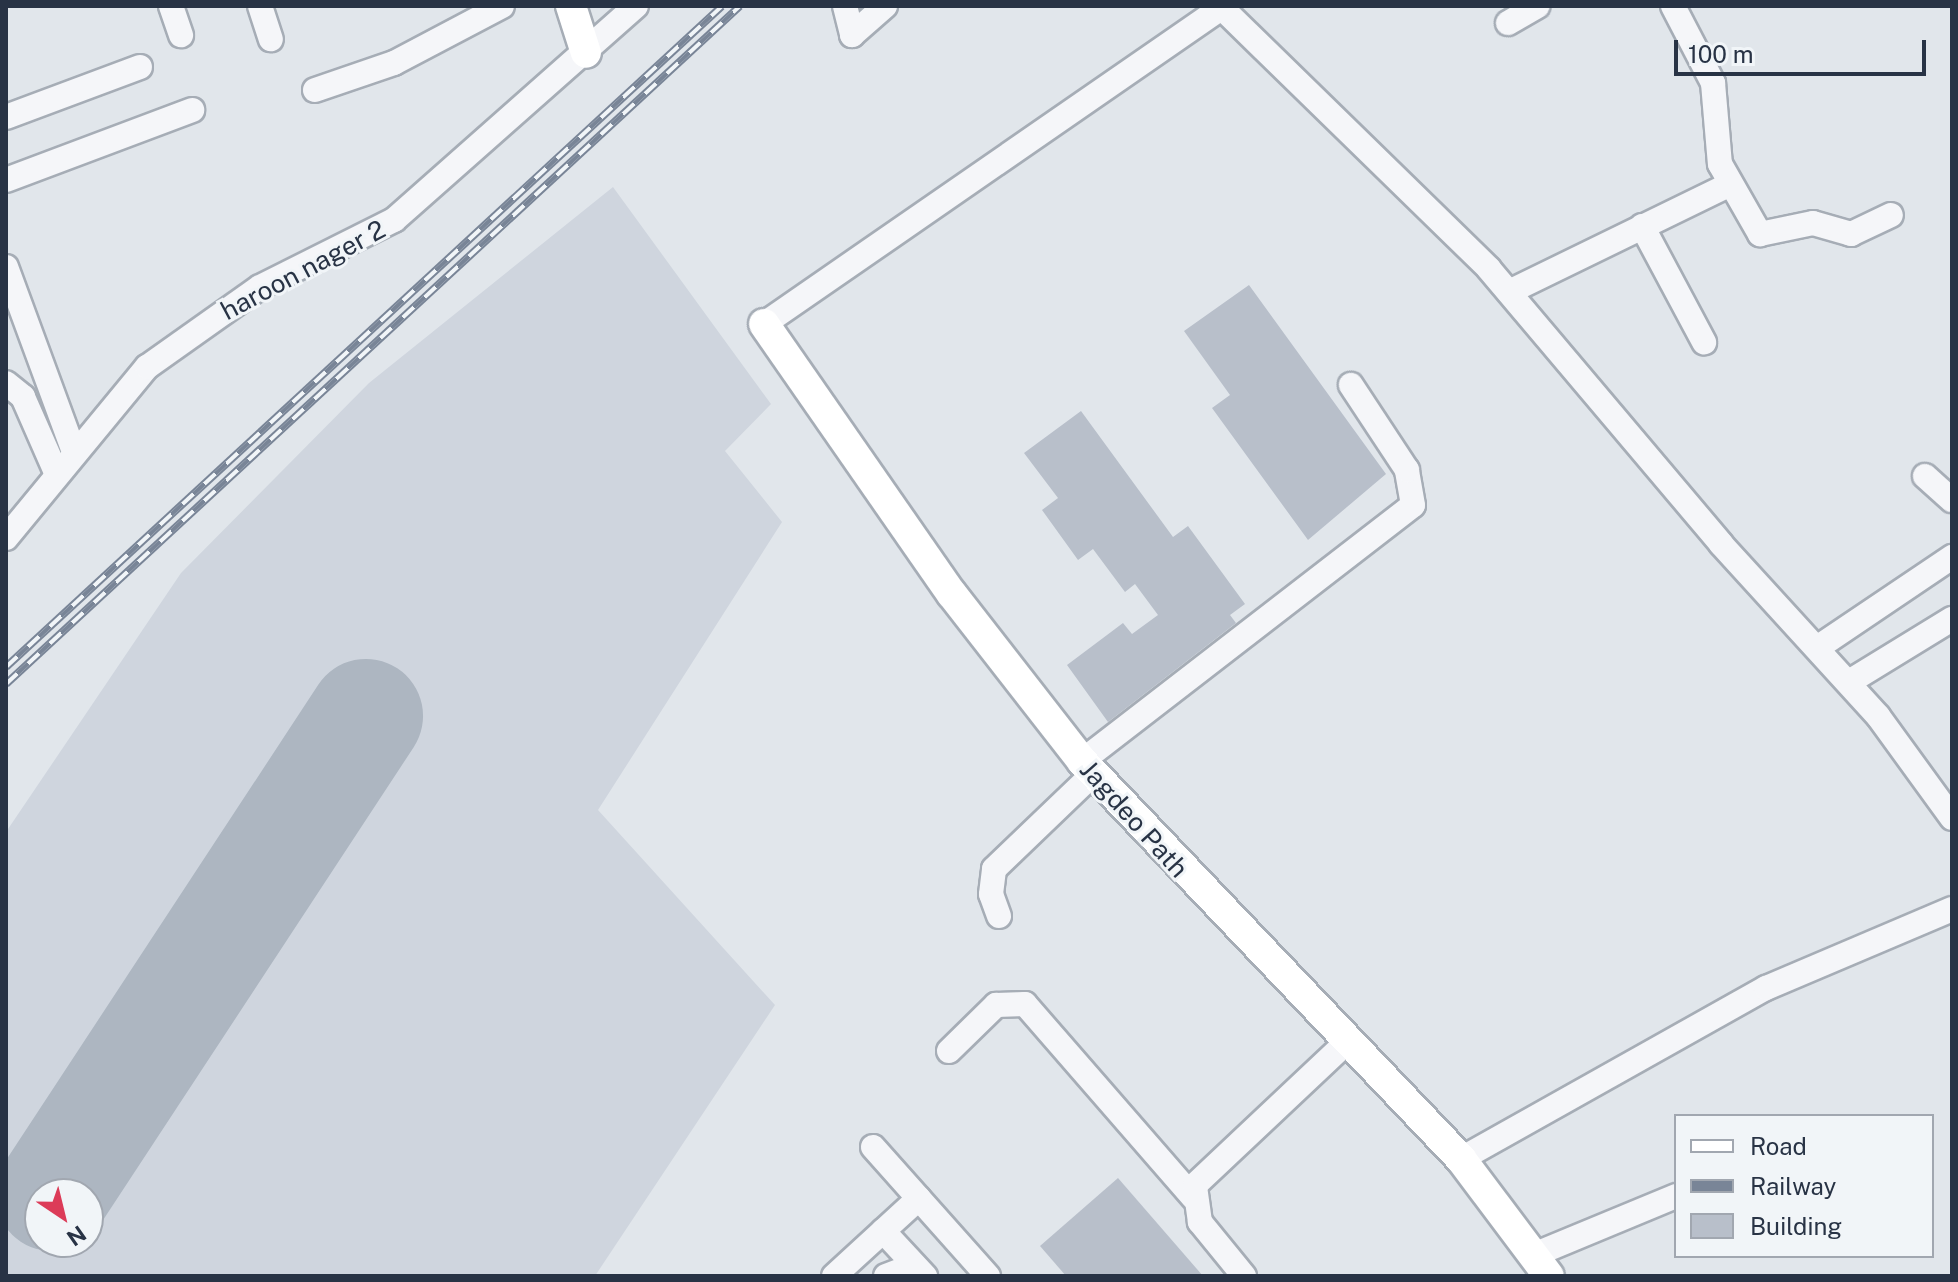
<!DOCTYPE html>
<html>
<head>
<meta charset="utf-8">
<style>
	body { margin:0 }
	#map { position:relative; width:1958px; height:1282px; overflow:hidden; background:#e1e6eb; font-family:"Public Sans",sans-serif }
	div>[style] { position:absolute }
	.built>* { inset:0; background:#cfd5de }
	.runway>* { height:114px; margin:-57px; padding:0 57px; transform-origin:57px; border-radius:57px; background:#adb6c1 }
	.building>* { inset:0; background:#b8bfca }
	.roads { filter:drop-shadow(2px 0 #a6adb6) drop-shadow(-2px 0 #a6adb6) drop-shadow(0 2px #a6adb6) drop-shadow(0 -2px #a6adb6) }
	.minor>* { height:24px; margin:-12px; padding:0 12px; transform-origin:12px; border-radius:12px; background:#f5f6f9 }
	.major>* { height:30px; margin:-15px; padding:0 15px; transform-origin:15px; border-radius:15px; background:#fff }
	.rail>* { height:8px; margin-top:-4px; transform-origin:0; background:repeating-linear-gradient(90deg,#f1f5f8 0 15px,#798597 0 30px); box-sizing:border-box; border-block:2px solid #798597 }
	span { translate:-50% -50%; white-space:nowrap; text-align:center; line-height:1.15; -webkit-text-stroke:6px #f1f5f8; paint-order:stroke }
	.street-label { font-size:26px; color:#283345 }
	.frame { position:absolute; inset:0; border:8px solid #283345; pointer-events:none }
	.legend { position:absolute; left:1674px; top:1114px; width:260px; height:144px; box-sizing:border-box; background:#f1f5f8; border:2px solid #a1a7b0; margin:0; padding:10px 14px; list-style:none; font-size:24px; color:#283345 }
	.legend li { display:flex; align-items:center; gap:16px; height:40px }
	.legend b { width:40px; border:2px solid #a1a7b0 }
	.north { position:absolute; left:24px; top:1178px; width:80px; height:80px; box-sizing:border-box; background:#f1f5f8; border:2px solid #a1a7b0; border-radius:50%; rotate:145deg; font-size:22px; font-weight:700; line-height:32px; text-align:center; color:#283345 }
	.north::after { content:''; display:block; margin:auto; width:28px; height:36px; background:#dc3b58; clip-path:polygon(50% 0,100% 100%,50% 72%,0 100%) }
	.scale { position:absolute; left:1674px; top:40px; width:252px; height:36px; box-sizing:border-box; border:4px solid #283345; border-top:0; padding-left:10px; font-size:24px; line-height:28px; white-space:nowrap; color:#283345; -webkit-text-stroke:6px #f1f5f8; paint-order:stroke }
</style>
</head>
<body>
<div id="map">
	<div class="built">
		<div style="clip-path:polygon(evenodd,613px 187px,771px 404px,725px 451px,782px 522px,598px 810px,775px 1005px,595px 1276px,6px 1276px,6px 832px,181px 573px,369px 383px,613px 187px,40px 1194px,88px 1194px,88px 1242px,40px 1242px,40px 1194px)"></div>
	</div>
	<div class="runway">
		<div style="left:52px;top:1194px;width:572px;rotate:-56.7deg"></div>
	</div>
	<div class="building">
		<div style="clip-path:polygon(1249px 285px,1386px 474px,1308px 540px,1212px 408px,1230px 395px,1184px 331px)"></div>
		<div style="clip-path:polygon(1081px 411px,1173px 537px,1188px 526px,1245px 604px,1230px 615px,1236px 623px,1108px 722px,1067px 665px,1123px 623px,1132px 634px,1158px 615px,1135px 584px,1125px 592px,1093px 549px,1078px 560px,1042px 510px,1058px 498px,1024px 453px)"></div>
		<div style="clip-path:polygon(1118px 1178px,1203px 1276px,1066px 1276px,1040px 1246px)"></div>
	</div>
	<div class="roads">
		<div class="minor">
			<div style="left:171px;top:6px;width:31px;rotate:71deg"></div>
			<div style="left:260px;top:6px;width:35px;rotate:72deg"></div>
			<div style="left:845px;top:6px;width:30px;rotate:76deg"></div>
			<div style="left:852px;top:35px;width:44px;rotate:-41.3deg"></div>
			<div style="left:1673px;top:6px;width:87px;rotate:62.5deg"></div>
			<div style="left:1713px;top:83px;width:81px;rotate:85.1deg"></div>
			<div style="left:1720px;top:164px;width:81px;rotate:60.3deg"></div>
			<div style="left:1760px;top:234px;width:54px;rotate:-11.7deg"></div>
			<div style="left:1813px;top:223px;width:40px;rotate:16deg"></div>
			<div style="left:1851px;top:234px;width:44px;rotate:-25.4deg"></div>
			<div style="left:1222px;top:8px;width:373px;rotate:44.3deg"></div>
			<div style="left:1489px;top:269px;width:360px;rotate:49.8deg"></div>
			<div style="left:1721px;top:544px;width:233px;rotate:47.6deg"></div>
			<div style="left:1878px;top:716px;width:126px;rotate:54deg"></div>
			<div style="left:1508px;top:23px;width:34px;rotate:-30deg"></div>
			<div style="left:315px;top:90px;width:83px;rotate:-18.9deg"></div>
			<div style="left:394px;top:63px;width:122px;rotate:-27.8deg"></div>
			<div style="left:6px;top:117px;width:143px;rotate:-20.5deg"></div>
			<div style="left:6px;top:180px;width:199px;rotate:-20.6deg"></div>
			<div style="left:1642px;top:226px;width:132px;rotate:61.9deg"></div>
			<div style="left:6px;top:267px;width:194px;rotate:69.8deg"></div>
			<div style="left:1509px;top:292px;width:246px;rotate:-26deg"></div>
			<div style="left:764px;top:324px;width:559px;rotate:-34.66deg"></div>
			<div style="left:6px;top:383px;width:22px;rotate:39deg"></div>
			<div style="left:23px;top:397px;width:82px;rotate:66.3deg"></div>
			<div style="left:1925px;top:476px;width:36px;rotate:42deg"></div>
			<div style="left:6px;top:538px;width:222px;rotate:-50.5deg"></div>
			<div style="left:147px;top:367px;width:138px;rotate:-35.3deg"></div>
			<div style="left:260px;top:287px;width:150px;rotate:-26.6deg"></div>
			<div style="left:394px;top:220px;width:323px;rotate:-41.5deg"></div>
			<div style="left:1817px;top:648px;width:163px;rotate:-34deg"></div>
			<div style="left:1849px;top:682px;width:121px;rotate:-31.5deg"></div>
			<div style="left:1082px;top:761px;width:418px;rotate:-37.7deg"></div>
			<div style="left:1413px;top:505px;width:36px;rotate:-100deg"></div>
			<div style="left:1407px;top:470px;width:102px;rotate:-123.4deg"></div>
			<div style="left:999px;top:916px;width:23px;rotate:-110deg"></div>
			<div style="left:991px;top:894px;width:25px;rotate:-83deg"></div>
			<div style="left:994px;top:869px;width:137px;rotate:-43.8deg"></div>
			<div style="left:949px;top:1051px;width:66px;rotate:-44.4deg"></div>
			<div style="left:996px;top:1005px;width:29px;rotate:-2deg"></div>
			<div style="left:1025px;top:1004px;width:256px;rotate:49deg"></div>
			<div style="left:873px;top:1147px;width:173px;rotate:48.3deg"></div>
			<div style="left:1461px;top:1159px;width:350px;rotate:-29.3deg"></div>
			<div style="left:1766px;top:988px;width:202px;rotate:-23deg"></div>
			<div style="left:883px;top:1231px;width:62px;rotate:47deg"></div>
			<div style="left:1536px;top:1254px;width:152px;rotate:-22.5deg"></div>
			<div style="left:834px;top:1276px;width:115px;rotate:-42.5deg"></div>
			<div style="left:886px;top:1276px;width:30px;rotate:-21deg"></div>
			<div style="left:1244px;top:1276px;width:70px;rotate:-129.2deg"></div>
			<div style="left:1200px;top:1222px;width:37px;rotate:-98deg"></div>
			<div style="left:1195px;top:1185px;width:209px;rotate:-43.3deg"></div>
		</div>
		<div class="major">
			<div style="left:571px;top:6px;width:49px;rotate:72.3deg"></div>
			<div style="left:764px;top:324px;width:329px;rotate:55.2deg"></div>
			<div style="left:952px;top:594px;width:212px;rotate:52.1deg"></div>
			<div style="left:1082px;top:761px;width:550px;rotate:46.4deg"></div>
			<div style="left:1461px;top:1159px;width:146px;rotate:53.1deg"></div>
		</div>
	</div>
	<div class="rail">
		<div style="left:6px;top:667px;width:974px;rotate:-42.71deg"></div>
		<div style="left:6px;top:684px;width:999px;rotate:-42.73deg"></div>
	</div>
	<div class="street-label">
		<span style="left:303px;top:270px;rotate:-28deg">haroon nager 2</span>
		<span style="left:1134px;top:819px;rotate:48deg">Jagdeo Path</span>
	</div>
	<div class="frame"></div>
	<ul class="legend">
	<li><b style="height:10px;background:#fff"></b>Road</li>
	<li><b style="height:10px;background:#798597"></b>Railway</li>
	<li><b style="height:22px;background:#b8bfca"></b>Building</li>
	</ul>
	<div class="north">N</div>
	<div class="scale">100 m</div>
</div>
</body>
</html>
